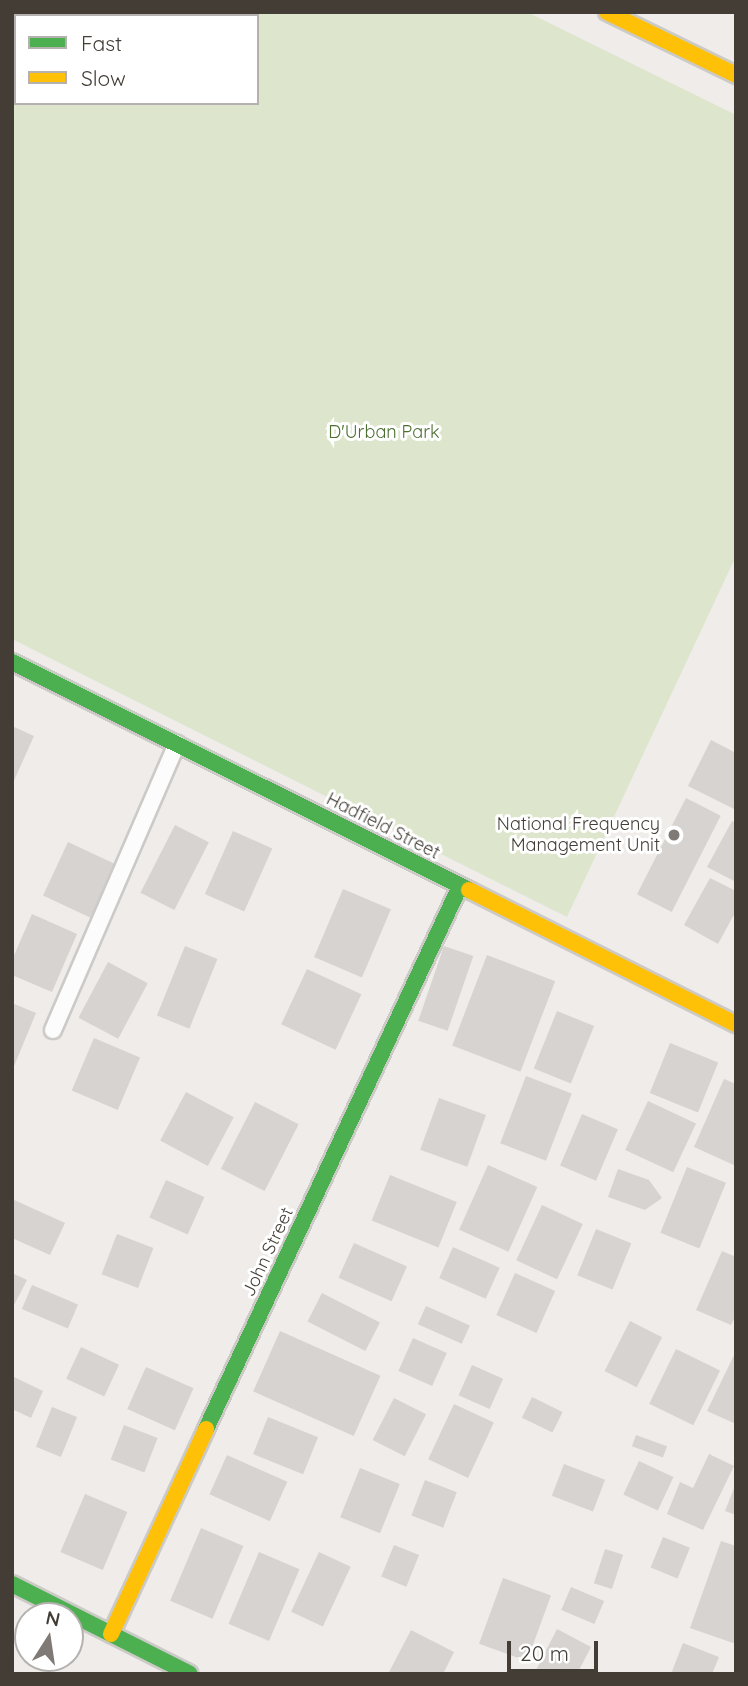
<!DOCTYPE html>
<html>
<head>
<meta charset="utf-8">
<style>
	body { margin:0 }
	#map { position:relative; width:748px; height:1686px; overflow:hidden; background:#efece9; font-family:Quicksand,sans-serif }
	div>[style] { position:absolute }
	.green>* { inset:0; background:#dde6cc }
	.building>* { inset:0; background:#d7d3d0; transform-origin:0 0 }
	.roads { filter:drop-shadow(2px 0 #cccac7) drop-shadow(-2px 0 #cccac7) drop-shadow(0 2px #cccac7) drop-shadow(0 -2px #cccac7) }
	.lane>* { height:16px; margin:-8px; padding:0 8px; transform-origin:8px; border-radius:8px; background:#fdfcfc }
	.fast>* { height:16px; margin:-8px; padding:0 8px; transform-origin:8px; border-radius:8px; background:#4caf50 }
	.slow>* { height:16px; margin:-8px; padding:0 8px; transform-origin:8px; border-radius:8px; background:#ffc107 }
	.dots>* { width:19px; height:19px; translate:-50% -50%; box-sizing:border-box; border:4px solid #fff; border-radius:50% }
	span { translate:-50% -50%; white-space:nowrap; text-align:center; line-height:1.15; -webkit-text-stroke:6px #fff; paint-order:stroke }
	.park-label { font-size:18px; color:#4c6e31 }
	.poi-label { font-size:18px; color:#433d36 }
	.right { translate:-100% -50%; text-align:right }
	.street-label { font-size:18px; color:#433d36 }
	.frame { position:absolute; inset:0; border:14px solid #433d36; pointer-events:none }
	.legend { position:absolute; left:14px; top:14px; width:245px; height:91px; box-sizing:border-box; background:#fff; border:2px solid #b4b1af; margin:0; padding:9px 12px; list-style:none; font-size:21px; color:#433d36 }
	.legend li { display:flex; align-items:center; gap:14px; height:35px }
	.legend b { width:35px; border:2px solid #b4b1af }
	.north { position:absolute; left:14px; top:1602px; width:70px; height:70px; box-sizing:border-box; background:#fff; border:2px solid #b4b1af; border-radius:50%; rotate:12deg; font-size:19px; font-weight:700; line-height:28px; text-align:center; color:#433d36 }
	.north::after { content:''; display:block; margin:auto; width:24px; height:32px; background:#7f7a75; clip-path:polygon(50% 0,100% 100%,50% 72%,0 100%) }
	.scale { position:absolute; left:507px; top:1641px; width:91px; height:32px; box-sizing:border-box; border:4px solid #433d36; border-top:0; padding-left:9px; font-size:21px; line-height:24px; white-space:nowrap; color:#433d36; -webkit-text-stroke:5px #fff; paint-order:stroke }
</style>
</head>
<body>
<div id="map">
	<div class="green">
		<div style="clip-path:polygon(evenodd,12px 12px,527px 12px,736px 115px,736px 556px,567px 917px,12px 639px,12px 12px,16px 16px,257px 16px,257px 103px,16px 103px,16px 16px)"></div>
	</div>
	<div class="building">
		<div style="clip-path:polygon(12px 726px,34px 736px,12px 785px)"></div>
		<div style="clip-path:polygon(711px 740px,736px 753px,736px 810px,688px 786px)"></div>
		<div style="left:686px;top:798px;width:39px;height:108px;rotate:27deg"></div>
		<div style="clip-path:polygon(732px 821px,736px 823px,736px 882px,707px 867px)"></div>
		<div style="left:175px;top:825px;width:38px;height:76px;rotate:27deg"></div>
		<div style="left:233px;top:831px;width:43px;height:69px;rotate:24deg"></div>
		<div style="left:68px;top:842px;width:59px;height:59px;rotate:25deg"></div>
		<div style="clip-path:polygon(710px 878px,736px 891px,736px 911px,718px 944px,684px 925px)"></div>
		<div style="left:343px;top:889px;width:52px;height:74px;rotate:23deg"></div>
		<div style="clip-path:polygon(32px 914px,77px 934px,52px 992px,12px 975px,12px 960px)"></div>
		<div style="left:185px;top:946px;width:35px;height:75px;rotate:22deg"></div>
		<div style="left:444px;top:946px;width:31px;height:79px;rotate:19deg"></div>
		<div style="left:487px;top:955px;width:73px;height:97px;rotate:21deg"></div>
		<div style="left:108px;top:962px;width:45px;height:63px;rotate:28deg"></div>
		<div style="left:307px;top:969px;width:60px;height:61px;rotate:25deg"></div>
		<div style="clip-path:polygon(12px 1003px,36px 1013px,12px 1071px)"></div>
		<div style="left:557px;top:1011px;width:40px;height:62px;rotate:22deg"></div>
		<div style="left:94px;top:1038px;width:50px;height:57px;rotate:23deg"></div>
		<div style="left:670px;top:1043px;width:52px;height:54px;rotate:22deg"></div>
		<div style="left:526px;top:1076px;width:49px;height:72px;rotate:21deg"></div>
		<div style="clip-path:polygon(724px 1079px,736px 1084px,736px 1166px,694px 1147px)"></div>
		<div style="left:186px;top:1092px;width:54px;height:55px;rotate:28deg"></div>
		<div style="left:439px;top:1098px;width:50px;height:55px;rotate:20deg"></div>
		<div style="left:648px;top:1101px;width:53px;height:54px;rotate:25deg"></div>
		<div style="left:255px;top:1102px;width:49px;height:75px;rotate:27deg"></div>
		<div style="left:582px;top:1114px;width:39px;height:56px;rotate:23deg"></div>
		<div style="left:488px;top:1165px;width:54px;height:71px;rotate:24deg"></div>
		<div style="left:687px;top:1167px;width:42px;height:71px;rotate:22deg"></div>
		<div style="clip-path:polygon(618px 1169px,649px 1180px,662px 1198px,645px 1210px,608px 1197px)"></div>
		<div style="left:390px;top:1175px;width:72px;height:49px;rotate:22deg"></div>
		<div style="left:166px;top:1180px;width:42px;height:41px;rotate:24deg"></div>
		<div style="clip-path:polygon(12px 1199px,65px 1223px,50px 1255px,12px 1238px)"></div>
		<div style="left:542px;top:1205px;width:45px;height:61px;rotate:25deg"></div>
		<div style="left:596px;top:1229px;width:38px;height:50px;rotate:22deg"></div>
		<div style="left:117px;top:1234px;width:39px;height:43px;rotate:21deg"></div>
		<div style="left:354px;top:1243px;width:58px;height:38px;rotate:24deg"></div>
		<div style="left:453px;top:1247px;width:51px;height:34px;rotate:24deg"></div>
		<div style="clip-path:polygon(722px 1251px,736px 1257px,736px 1315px,731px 1325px,696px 1310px)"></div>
		<div style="clip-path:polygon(12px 1273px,27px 1280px,12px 1309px)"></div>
		<div style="left:515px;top:1273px;width:44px;height:46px;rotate:24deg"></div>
		<div style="left:32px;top:1285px;width:50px;height:26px;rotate:23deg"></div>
		<div style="left:322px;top:1293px;width:65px;height:32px;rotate:27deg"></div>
		<div style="left:426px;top:1306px;width:48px;height:20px;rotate:24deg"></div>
		<div style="left:630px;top:1321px;width:36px;height:56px;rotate:27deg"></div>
		<div style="left:280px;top:1331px;width:110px;height:66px;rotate:24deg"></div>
		<div style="left:413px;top:1338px;width:37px;height:36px;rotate:24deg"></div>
		<div style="left:81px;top:1347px;width:42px;height:35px;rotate:25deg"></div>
		<div style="left:676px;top:1349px;width:49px;height:61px;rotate:26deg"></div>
		<div style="clip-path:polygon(736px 1351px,736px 1424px,707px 1411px)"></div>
		<div style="left:472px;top:1365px;width:34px;height:33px;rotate:24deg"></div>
		<div style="left:146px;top:1367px;width:52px;height:46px;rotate:24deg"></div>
		<div style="clip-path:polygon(12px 1376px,43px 1391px,31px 1418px,12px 1409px)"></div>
		<div style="left:532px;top:1397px;width:34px;height:23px;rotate:26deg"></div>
		<div style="left:394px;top:1398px;width:36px;height:47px;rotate:27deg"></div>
		<div style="left:454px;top:1404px;width:44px;height:61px;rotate:25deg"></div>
		<div style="left:52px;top:1407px;width:27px;height:43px;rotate:22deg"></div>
		<div style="left:268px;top:1417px;width:54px;height:40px;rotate:22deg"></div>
		<div style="left:124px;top:1425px;width:36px;height:37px;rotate:21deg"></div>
		<div style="left:636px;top:1435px;width:33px;height:12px;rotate:20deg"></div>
		<div style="clip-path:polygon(709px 1454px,734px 1466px,703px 1530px,667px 1514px,680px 1482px,693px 1488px)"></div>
		<div style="left:227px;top:1455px;width:66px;height:43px;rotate:24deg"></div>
		<div style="left:639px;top:1461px;width:38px;height:37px;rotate:25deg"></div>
		<div style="left:564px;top:1464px;width:44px;height:34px;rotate:21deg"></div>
		<div style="left:360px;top:1468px;width:43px;height:53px;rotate:22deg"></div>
		<div style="left:425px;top:1480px;width:34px;height:38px;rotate:21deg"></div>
		<div style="clip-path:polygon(736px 1483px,736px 1515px,725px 1511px)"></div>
		<div style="left:85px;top:1494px;width:46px;height:63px;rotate:23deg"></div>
		<div style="left:201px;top:1528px;width:46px;height:79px;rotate:23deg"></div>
		<div style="left:663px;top:1537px;width:29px;height:33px;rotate:22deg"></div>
		<div style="clip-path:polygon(721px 1541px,736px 1546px,736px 1644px,690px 1628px)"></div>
		<div style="left:394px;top:1545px;width:27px;height:34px;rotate:22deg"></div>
		<div style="left:605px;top:1549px;width:19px;height:36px;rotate:18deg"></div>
		<div style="left:259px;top:1552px;width:44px;height:78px;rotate:23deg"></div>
		<div style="left:319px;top:1552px;width:35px;height:66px;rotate:25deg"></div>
		<div style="left:503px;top:1578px;width:51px;height:70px;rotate:20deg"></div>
		<div style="left:571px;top:1587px;width:36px;height:25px;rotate:23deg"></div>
		<div style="clip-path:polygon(557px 1629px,591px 1647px,577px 1674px,535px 1672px)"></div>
		<div style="clip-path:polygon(411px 1630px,454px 1652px,443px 1674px,388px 1674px)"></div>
		<div style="clip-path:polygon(683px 1643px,719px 1657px,712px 1674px,671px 1674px)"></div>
	</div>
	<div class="roads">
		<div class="lane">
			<div style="left:53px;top:1030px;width:312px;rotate:-66.6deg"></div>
		</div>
		<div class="fast">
			<div style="left:12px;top:662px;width:511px;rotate:26.51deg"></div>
			<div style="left:206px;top:1429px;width:599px;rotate:-64.93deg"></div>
			<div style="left:12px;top:1584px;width:199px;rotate:26.8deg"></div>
		</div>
		<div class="slow">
			<div style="left:607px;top:12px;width:144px;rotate:26deg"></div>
			<div style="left:469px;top:890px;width:299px;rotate:26.7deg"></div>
			<div style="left:111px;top:1634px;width:226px;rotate:-65.1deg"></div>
		</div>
	</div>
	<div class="dots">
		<div style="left:674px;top:835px;background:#7f7a75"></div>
	</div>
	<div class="park-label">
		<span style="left:384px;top:432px">D'Urban Park</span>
	</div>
	<div class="poi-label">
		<span class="right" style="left:660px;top:835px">National Frequency<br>Management Unit</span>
	</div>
	<div class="street-label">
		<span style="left:383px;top:826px;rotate:27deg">Hadfield Street</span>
		<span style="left:268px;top:1252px;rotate:-65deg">John Street</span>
	</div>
	<div class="frame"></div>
	<ul class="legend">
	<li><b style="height:9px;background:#4caf50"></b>Fast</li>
	<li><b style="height:9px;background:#ffc107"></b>Slow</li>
	</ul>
	<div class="north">N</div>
	<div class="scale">20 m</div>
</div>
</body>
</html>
